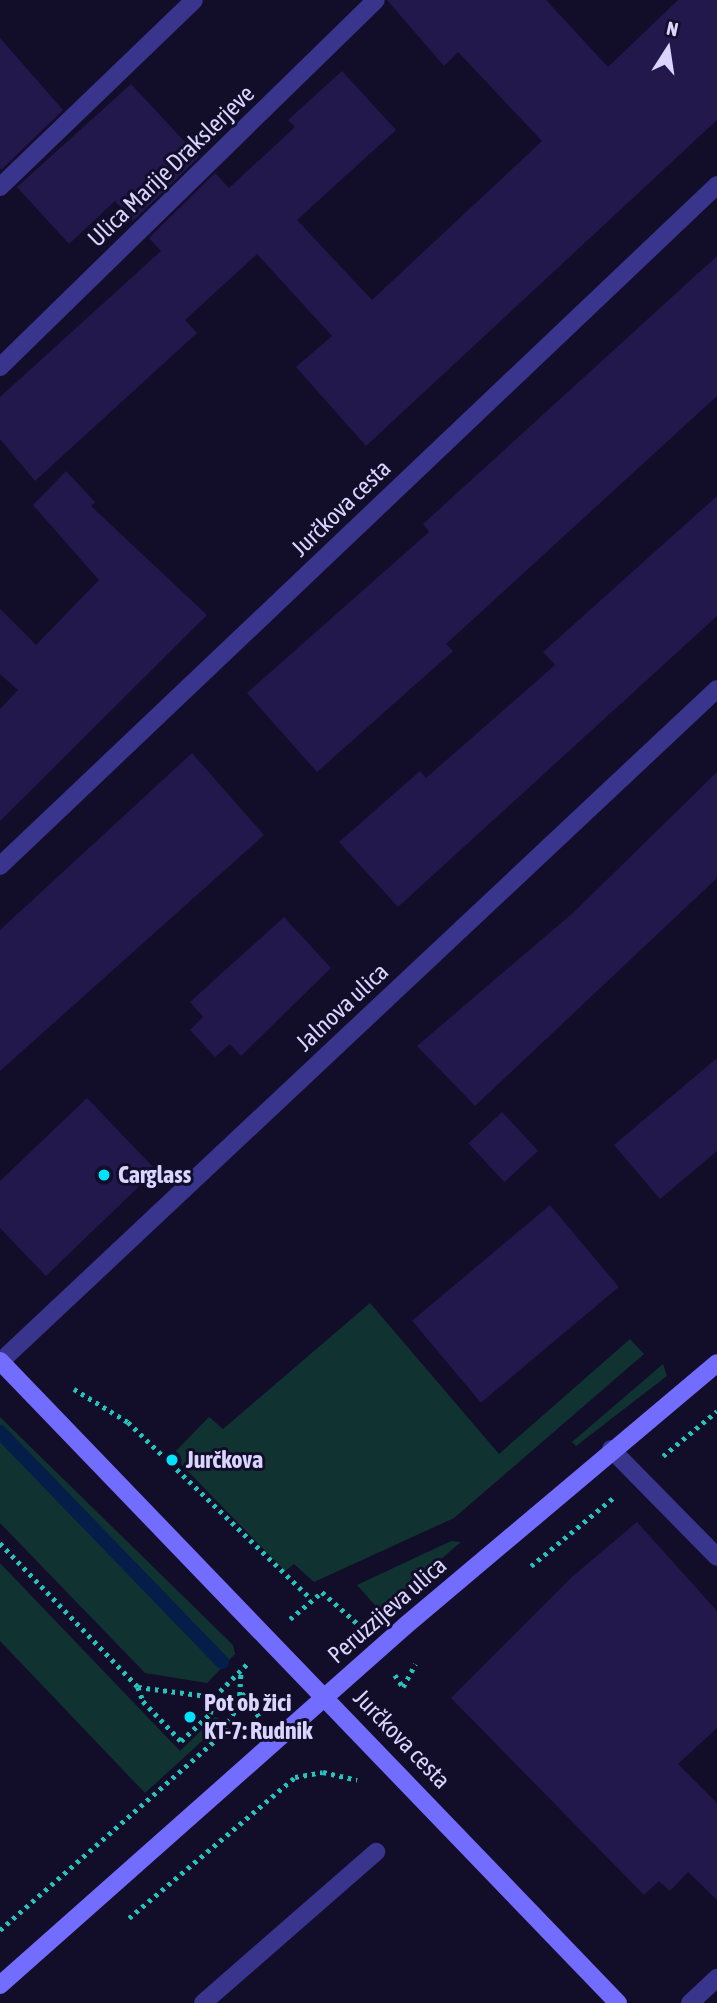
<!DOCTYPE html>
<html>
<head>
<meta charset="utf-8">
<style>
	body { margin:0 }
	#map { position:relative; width:717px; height:2003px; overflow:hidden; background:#120d29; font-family:"Asap Condensed",sans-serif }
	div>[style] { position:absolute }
	.green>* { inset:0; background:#103332 }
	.stream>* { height:14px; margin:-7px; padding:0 7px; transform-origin:7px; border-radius:7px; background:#051d49 }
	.building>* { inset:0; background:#23184b; transform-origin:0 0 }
	.path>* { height:4.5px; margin-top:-2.25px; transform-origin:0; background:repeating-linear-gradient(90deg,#24c4bc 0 3.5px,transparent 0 8.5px) }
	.service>* { height:18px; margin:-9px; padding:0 9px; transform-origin:9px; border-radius:9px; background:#39348c }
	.minor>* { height:18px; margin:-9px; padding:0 9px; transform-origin:9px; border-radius:9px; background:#39348c }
	.secondary>* { height:18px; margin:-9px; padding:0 9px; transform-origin:9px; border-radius:9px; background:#726cff }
	.dots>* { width:19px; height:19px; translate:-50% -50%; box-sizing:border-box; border:4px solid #120d29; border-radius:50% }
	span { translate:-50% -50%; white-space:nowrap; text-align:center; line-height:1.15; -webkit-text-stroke:6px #120d29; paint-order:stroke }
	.street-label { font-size:24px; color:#dad5ff }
	.poi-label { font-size:24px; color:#dad5ff; font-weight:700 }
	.left { translate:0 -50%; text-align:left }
	.north { position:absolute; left:633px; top:14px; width:70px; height:70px; -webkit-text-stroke:5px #120d29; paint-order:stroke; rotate:12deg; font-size:19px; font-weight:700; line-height:28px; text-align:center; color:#dad5ff }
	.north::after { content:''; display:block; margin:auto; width:24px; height:32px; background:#dad5ff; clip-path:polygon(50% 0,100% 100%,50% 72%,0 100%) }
</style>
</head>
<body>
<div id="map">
	<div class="green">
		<div style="clip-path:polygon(370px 1303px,499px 1454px,630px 1339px,644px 1354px,454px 1518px,314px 1582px,294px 1564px,285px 1571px,172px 1455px,209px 1417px,223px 1429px)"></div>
		<div style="clip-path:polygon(663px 1364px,667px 1376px,576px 1446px,572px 1442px)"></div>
		<div style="clip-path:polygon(0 1417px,233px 1645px,235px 1654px,207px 1683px,145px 1673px,0 1523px)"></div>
		<div style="clip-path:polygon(451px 1541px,461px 1542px,380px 1611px,357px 1585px)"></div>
		<div style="clip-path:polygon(0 1563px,180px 1751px,215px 1717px,224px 1721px,145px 1793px,0 1641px)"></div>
	</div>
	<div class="stream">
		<div style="left:0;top:1432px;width:320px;rotate:46deg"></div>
	</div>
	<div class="building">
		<div style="clip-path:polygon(387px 0,546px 0,608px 67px,678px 0,717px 0,717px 120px,366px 446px,296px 367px,332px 336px,257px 254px,185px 320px,197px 333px,35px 481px,0 439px,0 397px,161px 251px,149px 238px,215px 173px,229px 188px,295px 127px,288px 120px,342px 71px,396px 130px,297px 220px,372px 300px,542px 141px,458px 52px,444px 66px)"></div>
		<div style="clip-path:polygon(0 38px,63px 110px,1px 170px,0 168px)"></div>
		<div style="clip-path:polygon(131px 84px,199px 157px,133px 221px,115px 201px,69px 244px,17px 187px)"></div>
		<div style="clip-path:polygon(717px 256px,717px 396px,446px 644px,453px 651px,317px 772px,247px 693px,429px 532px,423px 524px)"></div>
		<div style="clip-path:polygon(66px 471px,95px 502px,91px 506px,207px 615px,0 821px,0 709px,18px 690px,0 674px,0 609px,36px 645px,99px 580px,33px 505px)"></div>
		<div style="clip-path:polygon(717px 496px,717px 616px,398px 907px,339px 842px,420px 771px,426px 778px,555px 665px,543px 652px)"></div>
		<div style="clip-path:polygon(192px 753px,264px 835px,0 1071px,0 930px)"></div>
		<div style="clip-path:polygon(717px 772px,717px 878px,475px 1106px,417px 1046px,574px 912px)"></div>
		<div style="clip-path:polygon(284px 917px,331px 968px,241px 1056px,230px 1044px,215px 1057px,190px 1030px,203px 1017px,190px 1002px)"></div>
		<div style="clip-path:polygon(717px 1058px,717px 1151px,660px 1199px,614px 1145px)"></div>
		<div style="clip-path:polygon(87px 1098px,156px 1170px,46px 1276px,0 1228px,0 1181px)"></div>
		<div style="left:502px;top:1112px;width:53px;height:46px;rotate:47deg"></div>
		<div style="left:550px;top:1205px;width:107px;height:180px;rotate:50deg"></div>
		<div style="clip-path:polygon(637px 1522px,717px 1611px,717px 1728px,678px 1764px,717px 1803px,717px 1900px,688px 1872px,670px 1891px,659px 1881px,644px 1895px,451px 1698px,572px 1577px)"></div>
	</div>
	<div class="path">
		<div style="left:74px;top:1389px;width:63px;rotate:31.4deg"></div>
		<div style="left:128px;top:1422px;width:255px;rotate:44deg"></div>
		<div style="left:663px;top:1456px;width:70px;rotate:-39.8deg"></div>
		<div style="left:0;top:1543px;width:199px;rotate:46.2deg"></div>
		<div style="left:138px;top:1687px;width:77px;rotate:7.5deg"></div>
		<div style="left:531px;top:1566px;width:107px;rotate:-39.7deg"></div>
		<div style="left:290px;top:1619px;width:42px;rotate:-40.2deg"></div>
		<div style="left:322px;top:1592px;width:50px;rotate:41.7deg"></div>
		<div style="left:395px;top:1675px;width:14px;rotate:56deg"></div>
		<div style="left:403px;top:1687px;width:26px;rotate:-62deg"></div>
		<div style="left:138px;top:1687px;width:15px;rotate:70deg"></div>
		<div style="left:143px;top:1701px;width:55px;rotate:46.5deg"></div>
		<div style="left:181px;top:1741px;width:40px;rotate:-43deg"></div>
		<div style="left:210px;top:1714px;width:17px;rotate:-77deg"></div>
		<div style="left:242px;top:1693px;width:29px;rotate:54deg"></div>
		<div style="left:214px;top:1697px;width:48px;rotate:-45deg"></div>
		<div style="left:129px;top:1918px;width:218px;rotate:-40.3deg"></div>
		<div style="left:295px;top:1777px;width:28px;rotate:-10deg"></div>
		<div style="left:323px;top:1772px;width:35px;rotate:13deg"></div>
		<div style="left:0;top:1930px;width:292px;rotate:-41.4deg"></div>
		<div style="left:219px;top:1737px;width:39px;rotate:-59deg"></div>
		<div style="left:239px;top:1704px;width:33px;rotate:-87deg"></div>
	</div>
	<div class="service">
		<div style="left:0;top:187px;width:269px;rotate:-43.9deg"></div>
		<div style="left:0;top:367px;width:525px;rotate:-44.31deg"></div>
		<div style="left:0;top:866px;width:989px;rotate:-43.52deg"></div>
		<div style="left:0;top:1362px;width:983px;rotate:-43.19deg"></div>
		<div style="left:203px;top:2003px;width:230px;rotate:-41.1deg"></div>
	</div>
	<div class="minor">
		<div style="left:611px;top:1449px;width:151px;rotate:45.5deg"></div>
		<div style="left:690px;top:2003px;width:37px;rotate:-43deg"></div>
	</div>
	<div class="secondary">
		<div style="left:0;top:1361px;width:891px;rotate:46.09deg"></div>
		<div style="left:0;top:1985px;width:541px;rotate:-41.55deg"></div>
		<div style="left:405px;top:1626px;width:408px;rotate:-40.1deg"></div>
	</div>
	<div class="dots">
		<div style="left:104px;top:1175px;background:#01e2ff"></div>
		<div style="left:172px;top:1460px;background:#01e2ff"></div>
		<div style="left:190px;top:1717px;background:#01e2ff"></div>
	</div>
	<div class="street-label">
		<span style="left:171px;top:166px;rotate:-44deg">Ulica Marije Drakslerjeve</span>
		<span style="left:341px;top:508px;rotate:-44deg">Jurčkova cesta</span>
		<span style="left:342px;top:1007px;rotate:-43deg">Jalnova ulica</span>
		<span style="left:387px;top:1610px;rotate:-41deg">Peruzzijeva ulica</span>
		<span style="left:402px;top:1739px;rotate:46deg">Jurčkova cesta</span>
	</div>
	<div class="poi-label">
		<span class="left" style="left:118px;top:1175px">Carglass</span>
		<span class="left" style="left:186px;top:1460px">Jurčkova</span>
		<span class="left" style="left:204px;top:1717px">Pot ob žici<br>KT-7: Rudnik</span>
	</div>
	<div class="north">N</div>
</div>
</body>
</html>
